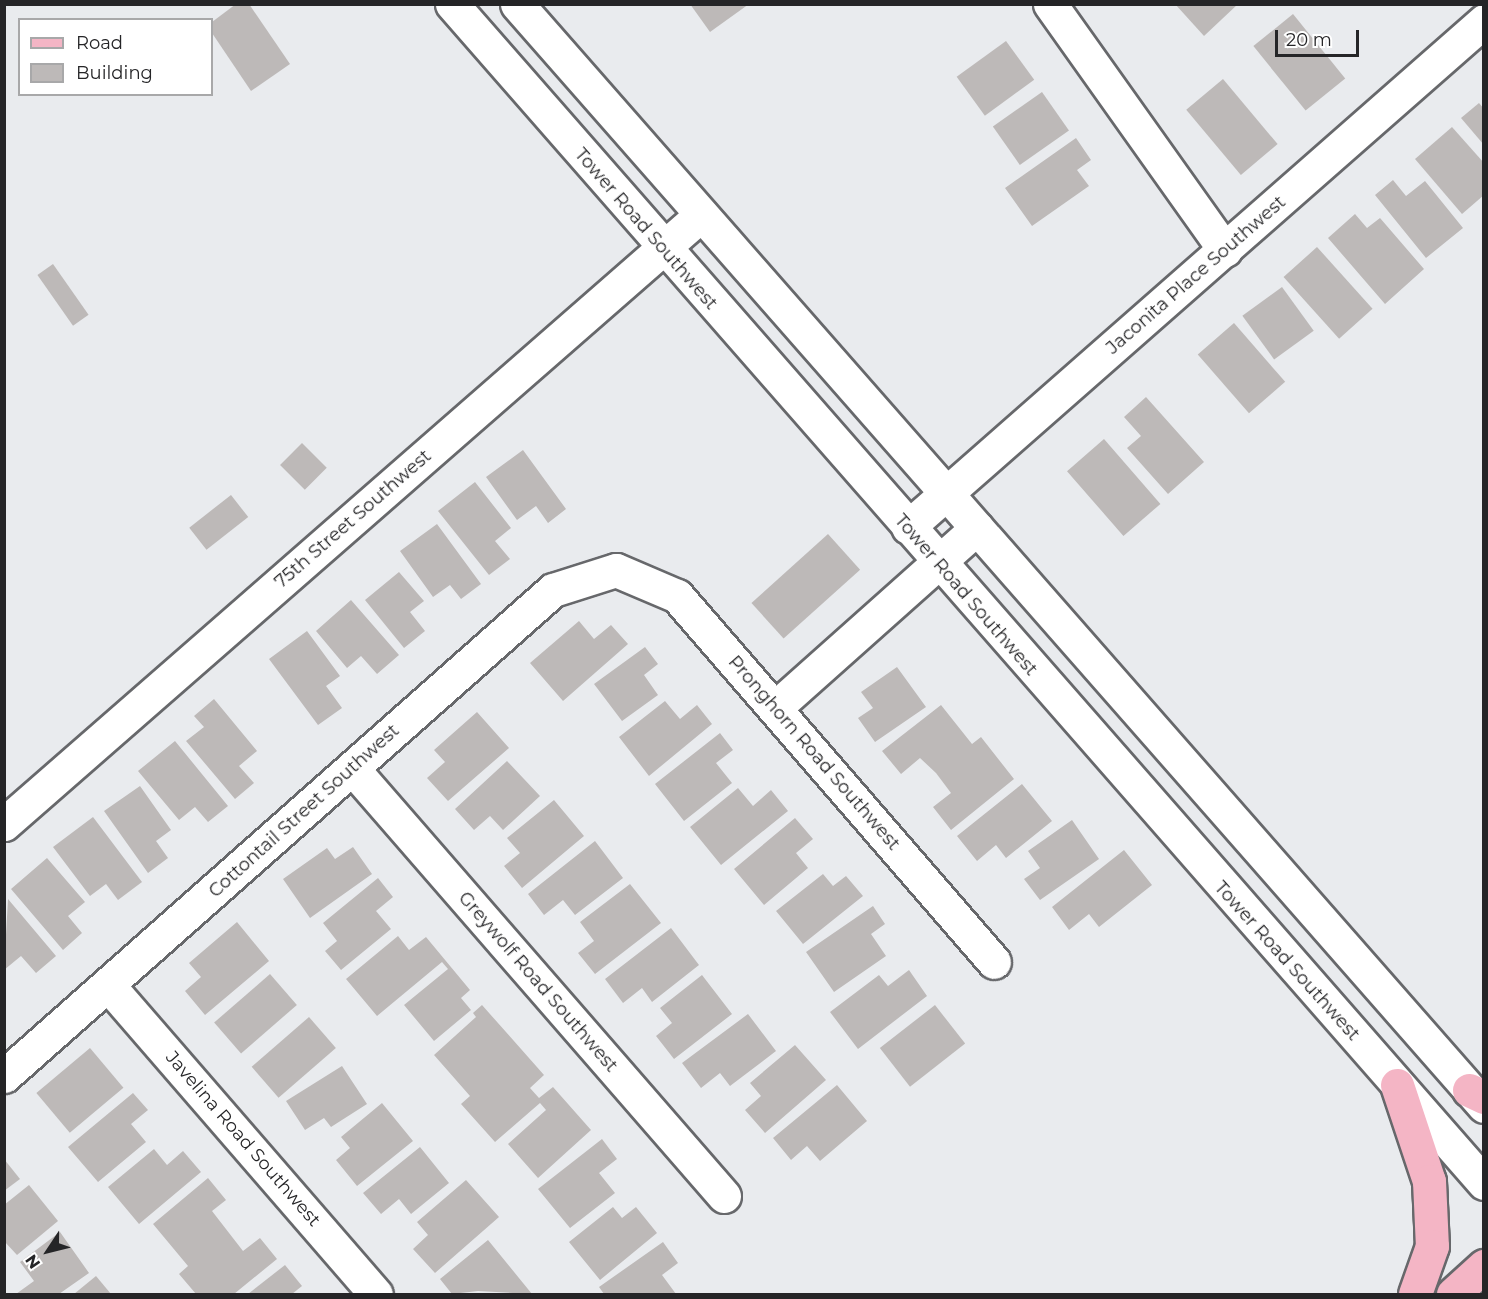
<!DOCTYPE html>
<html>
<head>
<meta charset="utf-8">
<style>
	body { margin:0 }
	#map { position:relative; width:1488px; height:1299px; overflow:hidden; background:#e9ebee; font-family:Montserrat,sans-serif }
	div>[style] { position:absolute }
	.building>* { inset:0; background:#bdb9b8; transform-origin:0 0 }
	.roads { filter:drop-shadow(2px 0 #67686b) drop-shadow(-2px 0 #67686b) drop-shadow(0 2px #67686b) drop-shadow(0 -2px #67686b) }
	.minor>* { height:33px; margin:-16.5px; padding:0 16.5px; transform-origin:16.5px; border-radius:16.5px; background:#fff }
	.major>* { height:33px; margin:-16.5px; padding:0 16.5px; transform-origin:16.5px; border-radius:16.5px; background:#f4b5c5 }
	span { translate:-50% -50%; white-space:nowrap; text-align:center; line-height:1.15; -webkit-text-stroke:6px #fff; paint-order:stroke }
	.street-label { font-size:18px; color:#252527 }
	.frame { position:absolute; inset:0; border:6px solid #252527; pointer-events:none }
	.legend { position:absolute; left:18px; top:18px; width:195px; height:78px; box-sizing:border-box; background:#fff; border:2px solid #a8a8a9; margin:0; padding:8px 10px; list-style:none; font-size:18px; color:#252527 }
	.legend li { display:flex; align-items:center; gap:12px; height:30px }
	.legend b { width:30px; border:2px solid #a8a8a9 }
	.north { position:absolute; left:18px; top:1221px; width:60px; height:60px; -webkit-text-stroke:4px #fff; paint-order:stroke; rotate:235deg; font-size:16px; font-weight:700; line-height:24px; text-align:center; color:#252527 }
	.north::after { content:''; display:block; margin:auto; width:21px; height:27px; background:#252527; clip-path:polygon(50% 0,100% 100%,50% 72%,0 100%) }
	.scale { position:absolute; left:1275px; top:30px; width:84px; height:27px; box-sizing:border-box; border:3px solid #252527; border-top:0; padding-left:8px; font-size:18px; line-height:21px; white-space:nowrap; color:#252527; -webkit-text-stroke:4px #fff; paint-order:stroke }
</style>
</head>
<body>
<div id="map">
	<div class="building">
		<div style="clip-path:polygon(236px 4px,249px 4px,290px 64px,251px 91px,212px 33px,212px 22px)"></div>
		<div style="clip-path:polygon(690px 4px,749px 4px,710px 32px)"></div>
		<div style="clip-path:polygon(1175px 4px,1238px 4px,1204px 36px)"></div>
		<div style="left:1293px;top:14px;width:83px;height:51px;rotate:51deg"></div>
		<div style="left:1006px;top:41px;width:48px;height:61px;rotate:54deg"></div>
		<div style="left:1223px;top:79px;width:85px;height:48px;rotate:50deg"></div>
		<div style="left:1042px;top:92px;width:47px;height:60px;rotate:55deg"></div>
		<div style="clip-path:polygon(1479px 103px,1484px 109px,1484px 145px,1461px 118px)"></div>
		<div style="clip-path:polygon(1452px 127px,1484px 163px,1484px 195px,1462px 214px,1415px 159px)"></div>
		<div style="clip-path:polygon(1076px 138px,1091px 160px,1077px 170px,1089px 186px,1032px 226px,1005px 188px)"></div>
		<div style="clip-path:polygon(1393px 180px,1406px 196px,1425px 181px,1463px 228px,1426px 258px,1375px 195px)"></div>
		<div style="clip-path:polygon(1355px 214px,1367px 228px,1380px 218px,1424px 269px,1385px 304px,1328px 238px)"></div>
		<div style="left:1317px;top:247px;width:83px;height:45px;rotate:48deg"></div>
		<div style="left:53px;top:264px;width:62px;height:19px;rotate:55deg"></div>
		<div style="left:1282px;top:287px;width:54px;height:49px;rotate:54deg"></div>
		<div style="left:1234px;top:323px;width:78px;height:48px;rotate:49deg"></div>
		<div style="clip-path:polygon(1146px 397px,1204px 462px,1168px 494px,1127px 448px,1141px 436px,1124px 417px)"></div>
		<div style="left:1104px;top:439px;width:86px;height:49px;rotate:49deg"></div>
		<div style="left:302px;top:443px;width:35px;height:31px;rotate:45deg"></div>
		<div style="clip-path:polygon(523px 450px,566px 509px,548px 523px,536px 506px,517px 520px,486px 477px)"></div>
		<div style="clip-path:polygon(475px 482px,511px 528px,495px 541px,510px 559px,489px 575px,438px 511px)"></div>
		<div style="left:231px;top:495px;width:28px;height:53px;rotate:52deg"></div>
		<div style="clip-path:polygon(437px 524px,481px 584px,461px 599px,450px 585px,433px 597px,400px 551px)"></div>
		<div style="left:828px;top:534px;width:48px;height:103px;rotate:48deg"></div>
		<div style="clip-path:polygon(399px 572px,424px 601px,410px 612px,425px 631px,404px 648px,365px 600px)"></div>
		<div style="clip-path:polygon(351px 600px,399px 655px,377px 674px,361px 656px,347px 668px,316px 631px)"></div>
		<div style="clip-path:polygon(579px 621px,594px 639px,611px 625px,628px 644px,563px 701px,530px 663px)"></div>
		<div style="clip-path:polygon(307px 631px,340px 676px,326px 686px,342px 708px,318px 725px,269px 659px)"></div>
		<div style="clip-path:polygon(645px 647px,658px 664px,644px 675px,658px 695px,622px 721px,594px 684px)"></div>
		<div style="clip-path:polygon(897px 667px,926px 707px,875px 742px,858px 718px,873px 708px,861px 692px)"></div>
		<div style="clip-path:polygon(214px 699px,257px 751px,239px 766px,254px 783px,235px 799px,186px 741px,204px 727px,194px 716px)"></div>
		<div style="clip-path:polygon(665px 701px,680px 719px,697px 705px,712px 724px,649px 776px,619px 737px)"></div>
		<div style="clip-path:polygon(941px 705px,972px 744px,981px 737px,1014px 779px,951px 830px,933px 807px,951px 793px,936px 773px,920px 758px,901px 774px,882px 751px)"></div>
		<div style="clip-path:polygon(477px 712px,509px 748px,448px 801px,427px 778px,445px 762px,434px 750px)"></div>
		<div style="clip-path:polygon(720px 733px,733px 750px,716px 763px,732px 783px,684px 821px,655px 784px)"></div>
		<div style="clip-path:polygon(175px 741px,228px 806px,208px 822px,195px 807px,179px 820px,138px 771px)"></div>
		<div style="clip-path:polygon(507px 761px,540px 796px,503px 830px,490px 816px,474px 830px,455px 809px)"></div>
		<div style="clip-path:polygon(1022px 784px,1052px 821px,1006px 858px,996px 845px,977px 861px,957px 836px)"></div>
		<div style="clip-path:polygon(140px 786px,171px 830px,156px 841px,168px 858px,148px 873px,104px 811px)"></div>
		<div style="clip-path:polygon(738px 788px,753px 806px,771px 790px,788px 811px,721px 865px,690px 827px)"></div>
		<div style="clip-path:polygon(554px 800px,584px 836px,522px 888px,504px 866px,520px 853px,507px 838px)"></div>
		<div style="clip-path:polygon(93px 817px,142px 882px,118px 900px,106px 884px,90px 896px,53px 847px)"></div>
		<div style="clip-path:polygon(795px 818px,813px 839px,796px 853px,808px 868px,764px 905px,734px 869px)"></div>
		<div style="clip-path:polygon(1072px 820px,1099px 859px,1040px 900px,1024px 879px,1040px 868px,1028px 851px)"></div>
		<div style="clip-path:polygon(595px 841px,623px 878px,575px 915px,563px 900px,544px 915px,528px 894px)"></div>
		<div style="clip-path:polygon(353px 847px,372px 874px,310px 918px,283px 879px,327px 848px,335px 859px)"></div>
		<div style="clip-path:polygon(1124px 850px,1152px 885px,1099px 927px,1089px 914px,1069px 930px,1052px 907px)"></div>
		<div style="clip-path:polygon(47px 858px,85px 902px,68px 916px,82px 933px,63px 950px,11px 889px)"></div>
		<div style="clip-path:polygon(823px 874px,833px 886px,846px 876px,863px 896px,803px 944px,776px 911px)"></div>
		<div style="clip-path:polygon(378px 878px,393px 897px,376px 911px,391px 929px,341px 970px,325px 951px,337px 941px,323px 923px)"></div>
		<div style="clip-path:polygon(630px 884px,661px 923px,595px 974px,578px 953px,594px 941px,580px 922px)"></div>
		<div style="clip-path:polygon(8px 899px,56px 956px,36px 973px,21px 956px,4px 970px)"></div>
		<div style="clip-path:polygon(873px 906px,885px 924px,871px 934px,886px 956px,834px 992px,806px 952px)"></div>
		<div style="clip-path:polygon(237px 922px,269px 961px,205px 1015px,185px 991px,201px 977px,189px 963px)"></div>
		<div style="clip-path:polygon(671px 928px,699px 965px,652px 1002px,642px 988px,623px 1003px,605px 979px)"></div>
		<div style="clip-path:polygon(398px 936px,409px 950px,426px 937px,470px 990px,461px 998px,471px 1010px,434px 1041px,404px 1005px,448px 969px,442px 962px,377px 1016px,346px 979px)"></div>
		<div style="clip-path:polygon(909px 970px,927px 996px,858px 1049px,830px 1012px,879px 975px,888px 986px)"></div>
		<div style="left:270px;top:974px;width:41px;height:74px;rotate:49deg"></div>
		<div style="clip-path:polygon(702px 975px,732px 1014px,674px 1059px,656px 1036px,672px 1023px,660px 1008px)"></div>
		<div style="clip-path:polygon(482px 1005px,544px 1075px,530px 1088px,539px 1098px,553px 1087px,591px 1130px,538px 1178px,508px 1144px,546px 1110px,540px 1103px,495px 1142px,461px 1104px,470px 1096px,434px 1055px,476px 1017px,473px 1013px)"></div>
		<div style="left:935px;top:1005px;width:49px;height:70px;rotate:52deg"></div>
		<div style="clip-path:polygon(748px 1014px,776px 1051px,730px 1086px,720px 1073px,701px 1088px,682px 1063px)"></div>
		<div style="left:309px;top:1017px;width:41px;height:76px;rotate:49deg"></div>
		<div style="clip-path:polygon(795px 1045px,826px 1080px,765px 1133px,745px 1110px,761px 1096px,750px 1083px)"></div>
		<div style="left:90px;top:1048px;width:52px;height:70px;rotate:50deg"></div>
		<div style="clip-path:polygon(342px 1066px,367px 1104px,331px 1127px,324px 1118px,305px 1130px,286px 1101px)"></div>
		<div style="clip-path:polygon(837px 1085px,867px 1121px,820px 1161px,807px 1146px,791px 1160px,773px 1138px)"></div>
		<div style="clip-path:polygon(133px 1093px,148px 1110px,131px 1124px,146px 1142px,98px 1182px,68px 1147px)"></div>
		<div style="clip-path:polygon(382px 1103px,413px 1141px,357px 1186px,336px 1160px,350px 1148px,341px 1137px)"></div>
		<div style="clip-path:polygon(602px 1139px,617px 1159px,599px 1173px,615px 1193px,570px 1228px,538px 1189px)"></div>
		<div style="clip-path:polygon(420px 1147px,449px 1183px,411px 1214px,399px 1199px,381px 1214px,363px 1193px)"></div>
		<div style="clip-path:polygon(154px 1149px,167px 1165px,183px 1151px,201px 1172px,139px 1224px,108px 1187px)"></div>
		<div style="clip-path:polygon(4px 1159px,20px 1179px,4px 1191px)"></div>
		<div style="clip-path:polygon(208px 1178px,226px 1200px,212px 1211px,243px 1251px,260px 1238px,277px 1259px,234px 1294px,196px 1294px,179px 1274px,188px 1266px,153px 1224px)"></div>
		<div style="clip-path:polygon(466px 1180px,499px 1217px,435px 1273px,413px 1249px,428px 1235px,417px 1222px)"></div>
		<div style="clip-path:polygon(29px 1185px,58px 1221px,17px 1255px,4px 1241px,4px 1205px)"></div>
		<div style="clip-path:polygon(613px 1207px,622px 1218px,636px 1207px,657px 1233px,600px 1280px,569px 1242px)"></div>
		<div style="clip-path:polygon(60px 1232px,89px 1273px,59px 1294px,16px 1294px,34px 1281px,20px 1262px)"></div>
		<div style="clip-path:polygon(488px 1240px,532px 1294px,478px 1291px,452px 1294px,440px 1279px)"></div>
		<div style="clip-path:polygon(663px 1242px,678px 1263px,662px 1275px,676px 1294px,604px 1294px,599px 1287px)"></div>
		<div style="clip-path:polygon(285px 1265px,302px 1286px,292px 1294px,248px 1294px)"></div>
		<div style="clip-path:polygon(96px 1276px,111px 1294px,74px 1294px)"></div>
	</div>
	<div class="roads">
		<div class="minor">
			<div style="left:452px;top:4px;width:1567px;rotate:48.8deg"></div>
			<div style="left:517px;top:4px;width:1466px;rotate:48.73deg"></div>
			<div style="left:1050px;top:4px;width:302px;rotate:54.6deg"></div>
			<div style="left:908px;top:527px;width:767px;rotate:-41.3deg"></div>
			<div style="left:776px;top:707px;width:269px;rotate:-41.7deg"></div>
			<div style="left:352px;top:768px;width:567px;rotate:49deg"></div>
			<div style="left:4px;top:824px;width:926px;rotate:-41.15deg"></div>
			<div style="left:108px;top:985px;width:409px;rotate:49.1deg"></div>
			<div style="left:4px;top:1076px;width:733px;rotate:-41.52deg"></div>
			<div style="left:553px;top:590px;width:66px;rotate:-17.6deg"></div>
			<div style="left:616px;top:570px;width:66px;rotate:23.1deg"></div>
			<div style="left:677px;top:596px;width:484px;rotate:49.1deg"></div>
		</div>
		<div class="major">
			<div style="left:1397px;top:1085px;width:101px;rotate:71.6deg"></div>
			<div style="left:1429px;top:1181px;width:65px;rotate:87.4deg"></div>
			<div style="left:1432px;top:1246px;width:51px;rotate:109.5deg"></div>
			<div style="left:1469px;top:1090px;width:17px;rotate:25deg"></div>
			<div style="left:1453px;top:1294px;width:42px;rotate:-42.1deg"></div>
		</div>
	</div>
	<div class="street-label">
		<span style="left:646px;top:229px;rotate:49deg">Tower Road Southwest</span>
		<span style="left:1196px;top:275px;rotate:-41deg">Jaconita Place Southwest</span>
		<span style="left:353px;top:519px;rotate:-41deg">75th Street Southwest</span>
		<span style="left:966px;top:595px;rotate:49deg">Tower Road Southwest</span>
		<span style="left:814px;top:753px;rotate:49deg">Pronghorn Road Southwest</span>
		<span style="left:304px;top:811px;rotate:-42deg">Cottontail Street Southwest</span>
		<span style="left:1287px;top:961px;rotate:48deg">Tower Road Southwest</span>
		<span style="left:538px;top:982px;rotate:49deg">Greywolf Road Southwest</span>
		<span style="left:243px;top:1139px;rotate:49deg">Javelina Road Southwest</span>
	</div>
	<div class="frame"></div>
	<ul class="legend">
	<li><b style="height:8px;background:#f4b5c5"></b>Road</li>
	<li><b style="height:16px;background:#bdb9b8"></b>Building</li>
	</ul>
	<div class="north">N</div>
	<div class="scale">20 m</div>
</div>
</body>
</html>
